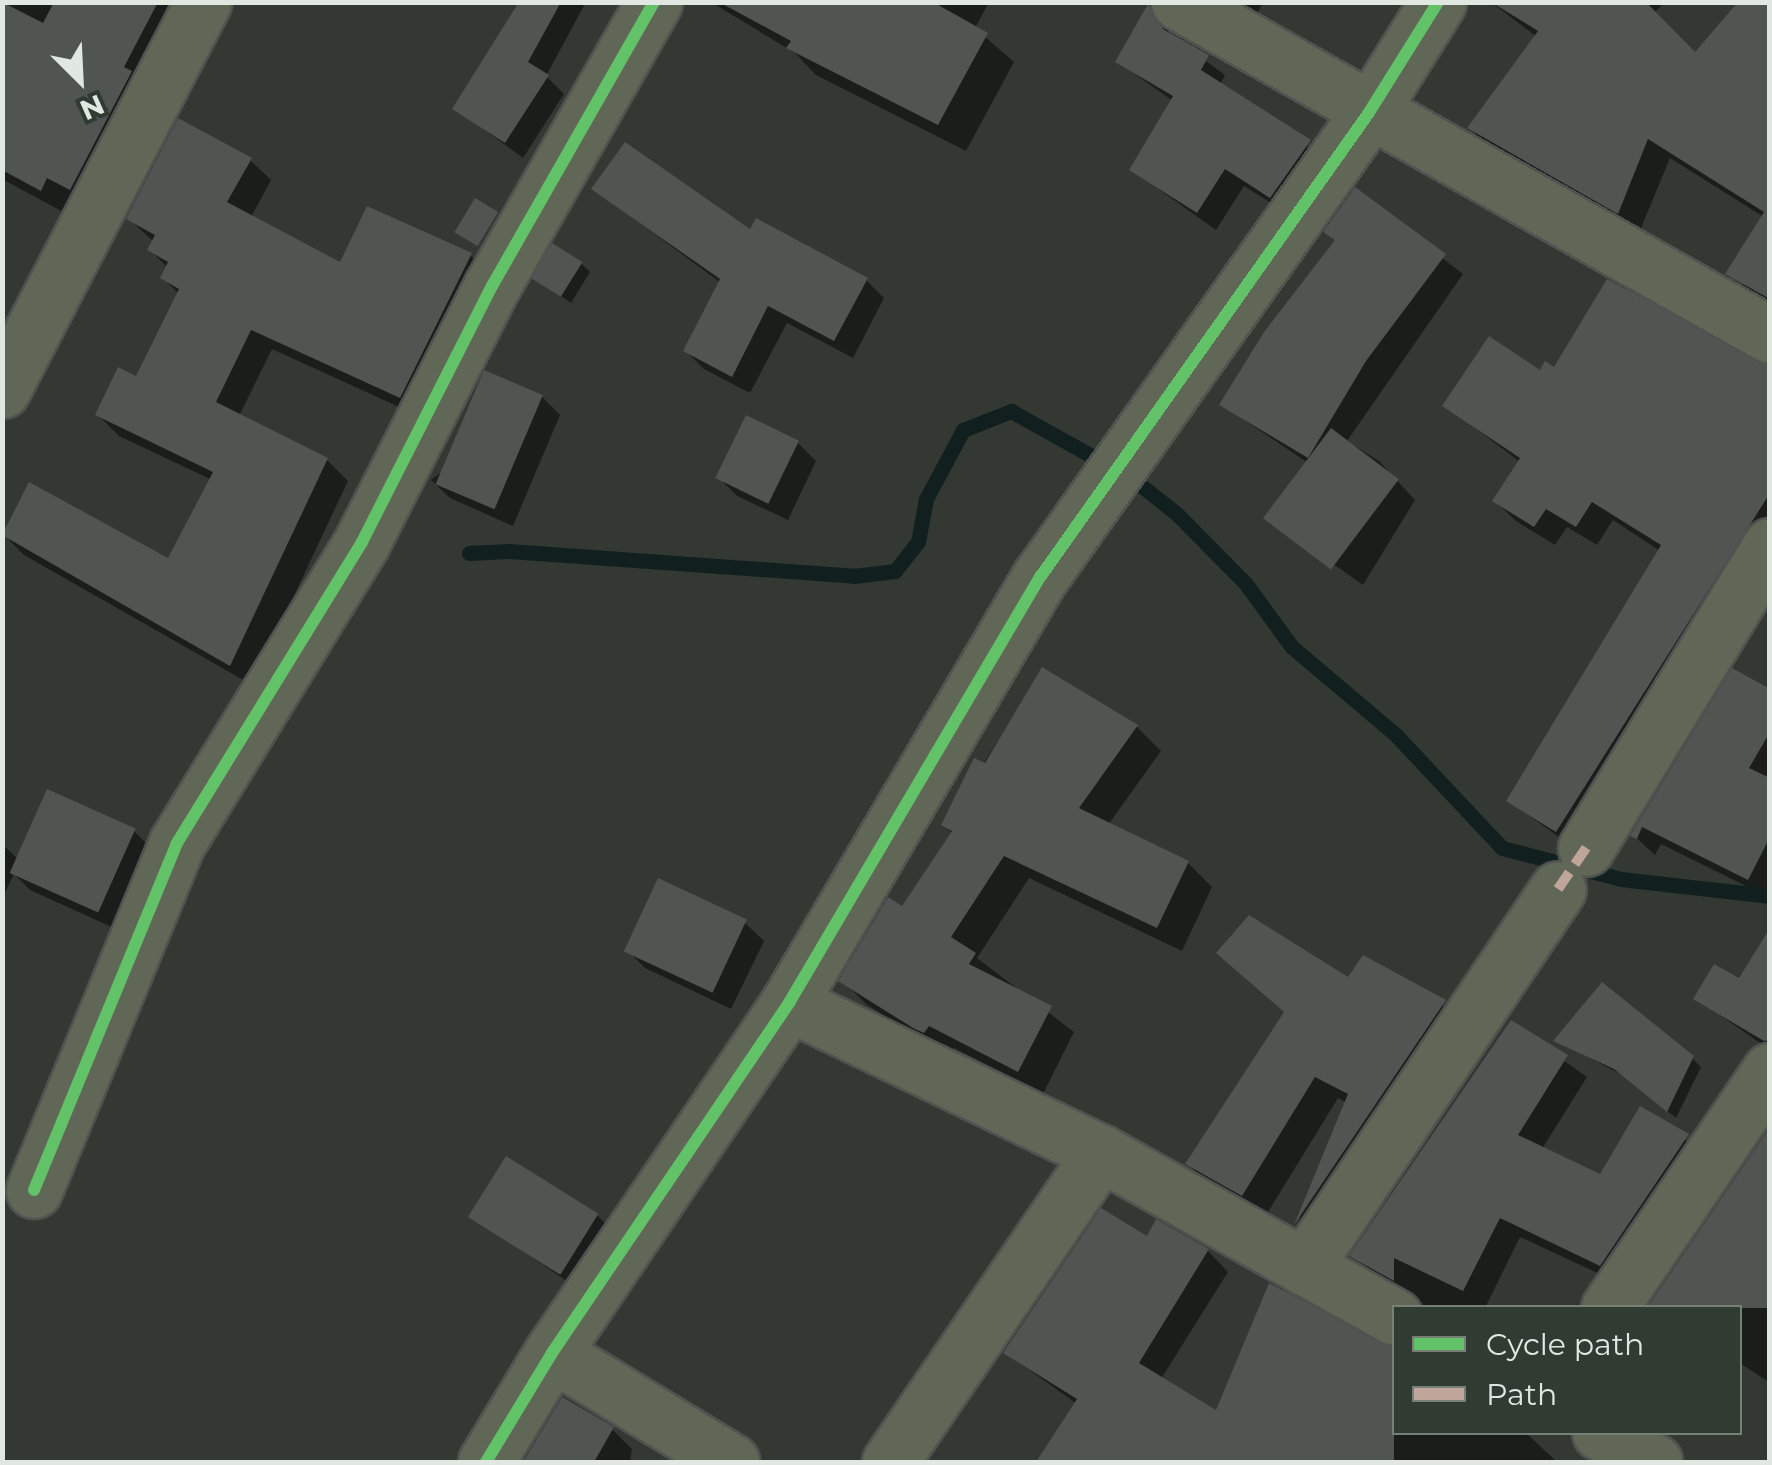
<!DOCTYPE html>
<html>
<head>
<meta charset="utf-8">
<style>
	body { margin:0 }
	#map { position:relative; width:1772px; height:1465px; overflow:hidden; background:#333833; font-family:Montserrat,sans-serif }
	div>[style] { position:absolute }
	.shadow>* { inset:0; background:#0007 }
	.stream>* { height:15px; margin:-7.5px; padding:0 7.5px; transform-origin:7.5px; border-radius:7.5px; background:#11201f }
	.building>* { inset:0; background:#505551; transform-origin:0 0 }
	.roads { filter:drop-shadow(2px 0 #505350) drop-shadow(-2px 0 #505350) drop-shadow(0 2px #505350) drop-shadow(0 -2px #505350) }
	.minor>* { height:55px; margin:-27.5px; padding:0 27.5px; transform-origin:27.5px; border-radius:27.5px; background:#616756 }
	.quiet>* { height:10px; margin-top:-5px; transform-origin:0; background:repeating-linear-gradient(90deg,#c0a59a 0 20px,transparent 0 30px) }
	.cycleway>* { height:12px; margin:-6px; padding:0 6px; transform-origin:6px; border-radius:6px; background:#61c268 }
	span { translate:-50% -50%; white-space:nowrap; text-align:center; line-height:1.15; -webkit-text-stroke:8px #303b31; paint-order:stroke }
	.frame { position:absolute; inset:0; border:5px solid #e1e7e1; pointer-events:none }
	.legend { position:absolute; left:1392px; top:1305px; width:350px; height:130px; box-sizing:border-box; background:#303b31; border:2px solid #778077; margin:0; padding:12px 18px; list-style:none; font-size:30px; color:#e1e7e1 }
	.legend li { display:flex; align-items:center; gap:20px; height:50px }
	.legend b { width:50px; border:2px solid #778077 }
	.north { position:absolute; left:30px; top:30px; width:100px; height:100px; -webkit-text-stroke:8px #303b31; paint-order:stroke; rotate:156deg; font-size:28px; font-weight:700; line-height:40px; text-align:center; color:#e1e7e1 }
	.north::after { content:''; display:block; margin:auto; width:35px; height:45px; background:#e1e7e1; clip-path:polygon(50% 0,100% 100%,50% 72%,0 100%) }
</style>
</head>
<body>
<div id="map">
	<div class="shadow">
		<div style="clip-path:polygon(9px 2px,165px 2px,184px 22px,65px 213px,2px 179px,2px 15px)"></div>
		<div style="clip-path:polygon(522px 2px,586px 2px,546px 76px,564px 94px,523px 158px,455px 108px)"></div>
		<div style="clip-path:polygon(711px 2px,989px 2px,975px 28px,1014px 62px,966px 151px,816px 75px,795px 53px)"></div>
		<div style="clip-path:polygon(1233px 2px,1263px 2px,1256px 16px)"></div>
		<div style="clip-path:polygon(1491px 2px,1665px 2px,1654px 13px,1695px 55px,1770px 2px,1770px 306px,1728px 273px,1764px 217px,1670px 158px,1639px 233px,1491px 149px,1470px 128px,1537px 37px)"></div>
		<div style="clip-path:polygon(1149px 8px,1173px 37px,1225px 75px,1220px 85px,1327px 160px,1289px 214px,1244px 186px,1216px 230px,1132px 170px,1173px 101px,1118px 62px)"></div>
		<div style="clip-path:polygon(250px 160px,271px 180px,251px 217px,341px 265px,470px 255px,491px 276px,421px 417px,272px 349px,239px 416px,327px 460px,348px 481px,252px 685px,24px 555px,3px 534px,169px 561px,212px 480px,119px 436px,98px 415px,138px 379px,179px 294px,163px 278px,168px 268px,150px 250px,154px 242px,129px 219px)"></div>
		<div style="clip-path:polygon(594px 189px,751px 233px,866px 280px,884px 298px,853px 358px,787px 323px,750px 393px,704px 369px,686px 351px,721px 283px)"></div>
		<div style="clip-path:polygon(1355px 190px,1463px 274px,1347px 441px,1379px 461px,1415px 500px,1363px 585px,1275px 523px,1311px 465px,1222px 405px,1337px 242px,1326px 232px)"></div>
		<div style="clip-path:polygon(582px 264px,590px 272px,571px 303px,535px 278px)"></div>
		<div style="clip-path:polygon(1770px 365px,1770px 543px,1577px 850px,1509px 801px,1660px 551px,1613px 520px,1597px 545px,1567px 527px,1555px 545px,1516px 521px,1495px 501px,1520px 462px,1446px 406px,1555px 371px)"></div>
		<div style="clip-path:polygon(542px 397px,560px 415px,513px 526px,450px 498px,431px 480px)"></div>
		<div style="clip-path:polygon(798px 443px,816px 461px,788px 520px,737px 496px,719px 478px)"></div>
		<div style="clip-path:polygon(1043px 671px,1137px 727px,1161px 751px,1108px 825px,1188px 863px,1212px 887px,1182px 951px,1029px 878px,977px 958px,1074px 1032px,1043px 1094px,954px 1048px,949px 1056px,940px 1051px,866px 1004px,842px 980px,903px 910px,953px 834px,944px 825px)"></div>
		<div style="clip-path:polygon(1770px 692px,1770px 890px,1766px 896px,1661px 844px,1655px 855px,1633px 835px)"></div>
		<div style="clip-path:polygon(134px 831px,152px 849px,116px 929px,30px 890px,14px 874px,2px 899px,2px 844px,17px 858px)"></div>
		<div style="clip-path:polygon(745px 923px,764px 941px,731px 1009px,645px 968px,627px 950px)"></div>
		<div style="clip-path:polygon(1220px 953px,1348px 981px,1406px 978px,1467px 1024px,1318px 1246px,1297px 1225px,1347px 1103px,1338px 1098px,1265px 1217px,1211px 1186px,1188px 1164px,1286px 1014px)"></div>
		<div style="clip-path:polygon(1770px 977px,1770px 1050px,1696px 998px,1740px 982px)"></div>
		<div style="clip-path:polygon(1511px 1023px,1587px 1077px,1542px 1149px,1601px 1177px,1641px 1109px,1708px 1156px,1621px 1284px,1520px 1237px,1485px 1308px,1423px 1308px,1352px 1256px)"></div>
		<div style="clip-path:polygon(1556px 1040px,1692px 1058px,1701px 1067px,1676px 1118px,1626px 1077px)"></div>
		<div style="clip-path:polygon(1770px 1132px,1770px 1383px,1740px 1363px,1740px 1308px)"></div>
		<div style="clip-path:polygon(597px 1215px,615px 1233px,580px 1290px,471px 1216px)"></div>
		<div style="clip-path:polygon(1157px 1223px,1208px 1251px,1228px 1272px,1161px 1379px,1217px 1414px,1378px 1347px,1394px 1347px,1394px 1432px,1525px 1432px,1557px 1462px,1039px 1462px,1077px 1404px,1006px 1353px,1148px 1240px)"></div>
		<div style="clip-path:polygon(563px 1401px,612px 1429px,632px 1449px,630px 1462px,527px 1462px)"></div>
	</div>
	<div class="stream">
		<div style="left:469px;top:553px;width:40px;rotate:-2.9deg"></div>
		<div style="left:509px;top:551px;width:346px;rotate:4.1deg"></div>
		<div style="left:854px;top:576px;width:41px;rotate:-7deg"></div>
		<div style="left:895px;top:571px;width:37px;rotate:-52deg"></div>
		<div style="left:918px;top:542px;width:44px;rotate:-79.5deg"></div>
		<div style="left:926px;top:499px;width:78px;rotate:-61.8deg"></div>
		<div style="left:963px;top:430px;width:52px;rotate:-21.6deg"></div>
		<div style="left:1011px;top:411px;width:140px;rotate:29.1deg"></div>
		<div style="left:1133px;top:479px;width:56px;rotate:38.5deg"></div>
		<div style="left:1177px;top:514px;width:98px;rotate:45.4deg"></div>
		<div style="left:1246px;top:584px;width:78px;rotate:53.9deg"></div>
		<div style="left:1292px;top:647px;width:135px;rotate:40.2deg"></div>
		<div style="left:1395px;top:734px;width:156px;rotate:46.8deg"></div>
		<div style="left:1502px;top:848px;width:123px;rotate:14.6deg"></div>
		<div style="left:1621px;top:879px;width:150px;rotate:6.5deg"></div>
	</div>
	<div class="building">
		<div style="clip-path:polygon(2px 2px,43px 23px,54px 2px,158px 2px,124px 67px,132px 71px,70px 190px,47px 178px,41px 191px,2px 170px)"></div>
		<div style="clip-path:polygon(519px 2px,561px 2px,528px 62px,549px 75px,505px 143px,452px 109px)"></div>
		<div style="clip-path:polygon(719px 2px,933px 2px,988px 33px,938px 125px,786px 48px,791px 41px)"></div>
		<div style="clip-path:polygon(1491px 2px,1646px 2px,1695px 52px,1738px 2px,1770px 2px,1770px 299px,1725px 274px,1764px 212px,1648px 139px,1618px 214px,1467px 128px,1538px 31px)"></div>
		<div style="clip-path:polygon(1148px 4px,1163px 29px,1209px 55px,1201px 70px,1311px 140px,1270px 198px,1225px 169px,1197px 213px,1129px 170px,1173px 96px,1115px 62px)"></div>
		<div style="clip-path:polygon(178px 118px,252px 158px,227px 202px,340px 262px,367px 206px,472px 253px,400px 398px,251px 330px,216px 402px,328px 458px,230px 666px,2px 535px,29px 482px,168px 558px,213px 472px,95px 415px,118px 367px,136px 376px,179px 289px,160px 278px,168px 262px,147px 250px,155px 235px,126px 219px)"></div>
		<div style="clip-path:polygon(625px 142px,750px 229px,756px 218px,868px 278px,834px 341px,768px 306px,732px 377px,683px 351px,720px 279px,591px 189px)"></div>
		<div style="clip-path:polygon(1355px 187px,1446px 254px,1366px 361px,1308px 458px,1219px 405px,1264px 332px,1335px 240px,1323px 232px)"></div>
		<div style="left:475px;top:198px;width:27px;height:40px;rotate:31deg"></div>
		<div style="left:552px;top:243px;width:36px;height:41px;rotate:32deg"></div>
		<div style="clip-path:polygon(1607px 279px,1770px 366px,1770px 493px,1556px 832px,1506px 801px,1661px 545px,1592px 502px,1576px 527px,1546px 509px,1534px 527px,1492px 501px,1520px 458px,1442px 406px,1489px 336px,1540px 370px,1545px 361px,1554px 367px)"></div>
		<div style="left:484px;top:370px;width:64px;height:124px;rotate:23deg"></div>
		<div style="left:746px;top:415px;width:59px;height:70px;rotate:26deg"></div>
		<div style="left:1331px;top:428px;width:85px;height:113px;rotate:37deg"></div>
		<div style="clip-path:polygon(1042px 667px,1138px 725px,1079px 808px,1189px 861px,1157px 928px,1004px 856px,951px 937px,976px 953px,969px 964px,1052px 1006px,1018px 1072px,929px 1026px,924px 1033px,913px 1028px,838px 981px,888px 897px,902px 906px,952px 831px,941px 825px,974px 758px,985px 763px)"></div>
		<div style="clip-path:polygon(1732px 668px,1770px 689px,1770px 732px,1749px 768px,1770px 778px,1770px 837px,1748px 880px,1642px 827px,1637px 839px,1630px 836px)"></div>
		<div style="left:47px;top:789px;width:97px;height:92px;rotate:24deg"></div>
		<div style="left:658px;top:878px;width:98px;height:81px;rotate:25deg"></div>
		<div style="clip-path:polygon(1249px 915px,1348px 977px,1363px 955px,1446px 1000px,1294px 1225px,1348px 1094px,1315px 1077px,1242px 1196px,1185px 1164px,1284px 1012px,1216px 953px)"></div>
		<div style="clip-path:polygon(1770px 928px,1770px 1040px,1764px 1041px,1693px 999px,1714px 964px,1739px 978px)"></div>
		<div style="clip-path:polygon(1602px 982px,1694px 1056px,1667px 1112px,1614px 1069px,1553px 1041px)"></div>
		<div style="clip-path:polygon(1511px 1020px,1568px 1055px,1518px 1135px,1600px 1174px,1640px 1106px,1689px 1134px,1600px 1266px,1500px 1218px,1463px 1291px,1394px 1258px,1394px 1281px,1349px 1256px)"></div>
		<div style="clip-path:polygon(1770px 1127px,1770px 1308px,1647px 1308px)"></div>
		<div style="left:506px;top:1156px;width:109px;height:72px;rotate:32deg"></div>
		<div style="clip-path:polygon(1101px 1208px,1147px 1236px,1156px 1219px,1209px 1249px,1139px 1363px,1216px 1410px,1269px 1283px,1394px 1348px,1394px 1462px,1036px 1462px,1077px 1399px,1003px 1353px)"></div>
		<div style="clip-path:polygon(562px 1397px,614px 1427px,594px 1462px,523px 1462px)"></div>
	</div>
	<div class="roads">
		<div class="minor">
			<div style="left:1179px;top:2px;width:678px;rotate:29.4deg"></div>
			<div style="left:2px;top:390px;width:437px;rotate:-62.6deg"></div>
			<div style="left:1586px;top:848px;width:354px;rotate:-58.6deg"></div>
			<div style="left:789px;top:1003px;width:346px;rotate:25.7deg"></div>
			<div style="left:1101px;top:1153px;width:336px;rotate:29.2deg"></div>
			<div style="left:34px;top:1190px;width:375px;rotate:-67.6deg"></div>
			<div style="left:177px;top:843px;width:353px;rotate:-58.4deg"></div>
			<div style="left:362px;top:542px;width:287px;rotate:-63.1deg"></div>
			<div style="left:492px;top:286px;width:327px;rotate:-60.3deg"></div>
			<div style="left:1304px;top:1267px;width:455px;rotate:-56.1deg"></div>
			<div style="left:1609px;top:1308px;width:287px;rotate:-55.8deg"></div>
			<div style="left:552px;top:1353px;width:210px;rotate:31.3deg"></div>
			<div style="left:1600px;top:1432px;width:62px;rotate:29.1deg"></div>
			<div style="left:486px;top:1462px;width:127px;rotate:-58.8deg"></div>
			<div style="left:552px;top:1353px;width:423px;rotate:-55.9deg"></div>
			<div style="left:789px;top:1003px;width:496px;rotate:-59.5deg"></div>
			<div style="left:1041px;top:576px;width:566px;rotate:-54.71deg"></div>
			<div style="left:1368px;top:114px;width:132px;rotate:-58deg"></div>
			<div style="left:890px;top:1462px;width:374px;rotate:-55.7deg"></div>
		</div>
	</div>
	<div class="quiet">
		<div style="left:1558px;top:889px;width:50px;rotate:-55.7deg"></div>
	</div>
	<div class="cycleway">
		<div style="left:34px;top:1190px;width:375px;rotate:-67.6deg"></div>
		<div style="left:177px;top:843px;width:353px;rotate:-58.4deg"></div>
		<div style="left:362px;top:542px;width:287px;rotate:-63.1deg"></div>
		<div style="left:492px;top:286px;width:327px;rotate:-60.3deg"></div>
		<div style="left:486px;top:1462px;width:127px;rotate:-58.8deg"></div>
		<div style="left:552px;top:1353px;width:423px;rotate:-55.9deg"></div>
		<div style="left:789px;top:1003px;width:496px;rotate:-59.5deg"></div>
		<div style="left:1041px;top:576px;width:566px;rotate:-54.71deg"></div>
		<div style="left:1368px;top:114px;width:132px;rotate:-58deg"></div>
	</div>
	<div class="frame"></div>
	<ul class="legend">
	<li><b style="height:12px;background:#61c268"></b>Cycle path</li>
	<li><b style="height:12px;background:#c0a59a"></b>Path</li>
	</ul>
	<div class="north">N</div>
</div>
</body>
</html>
